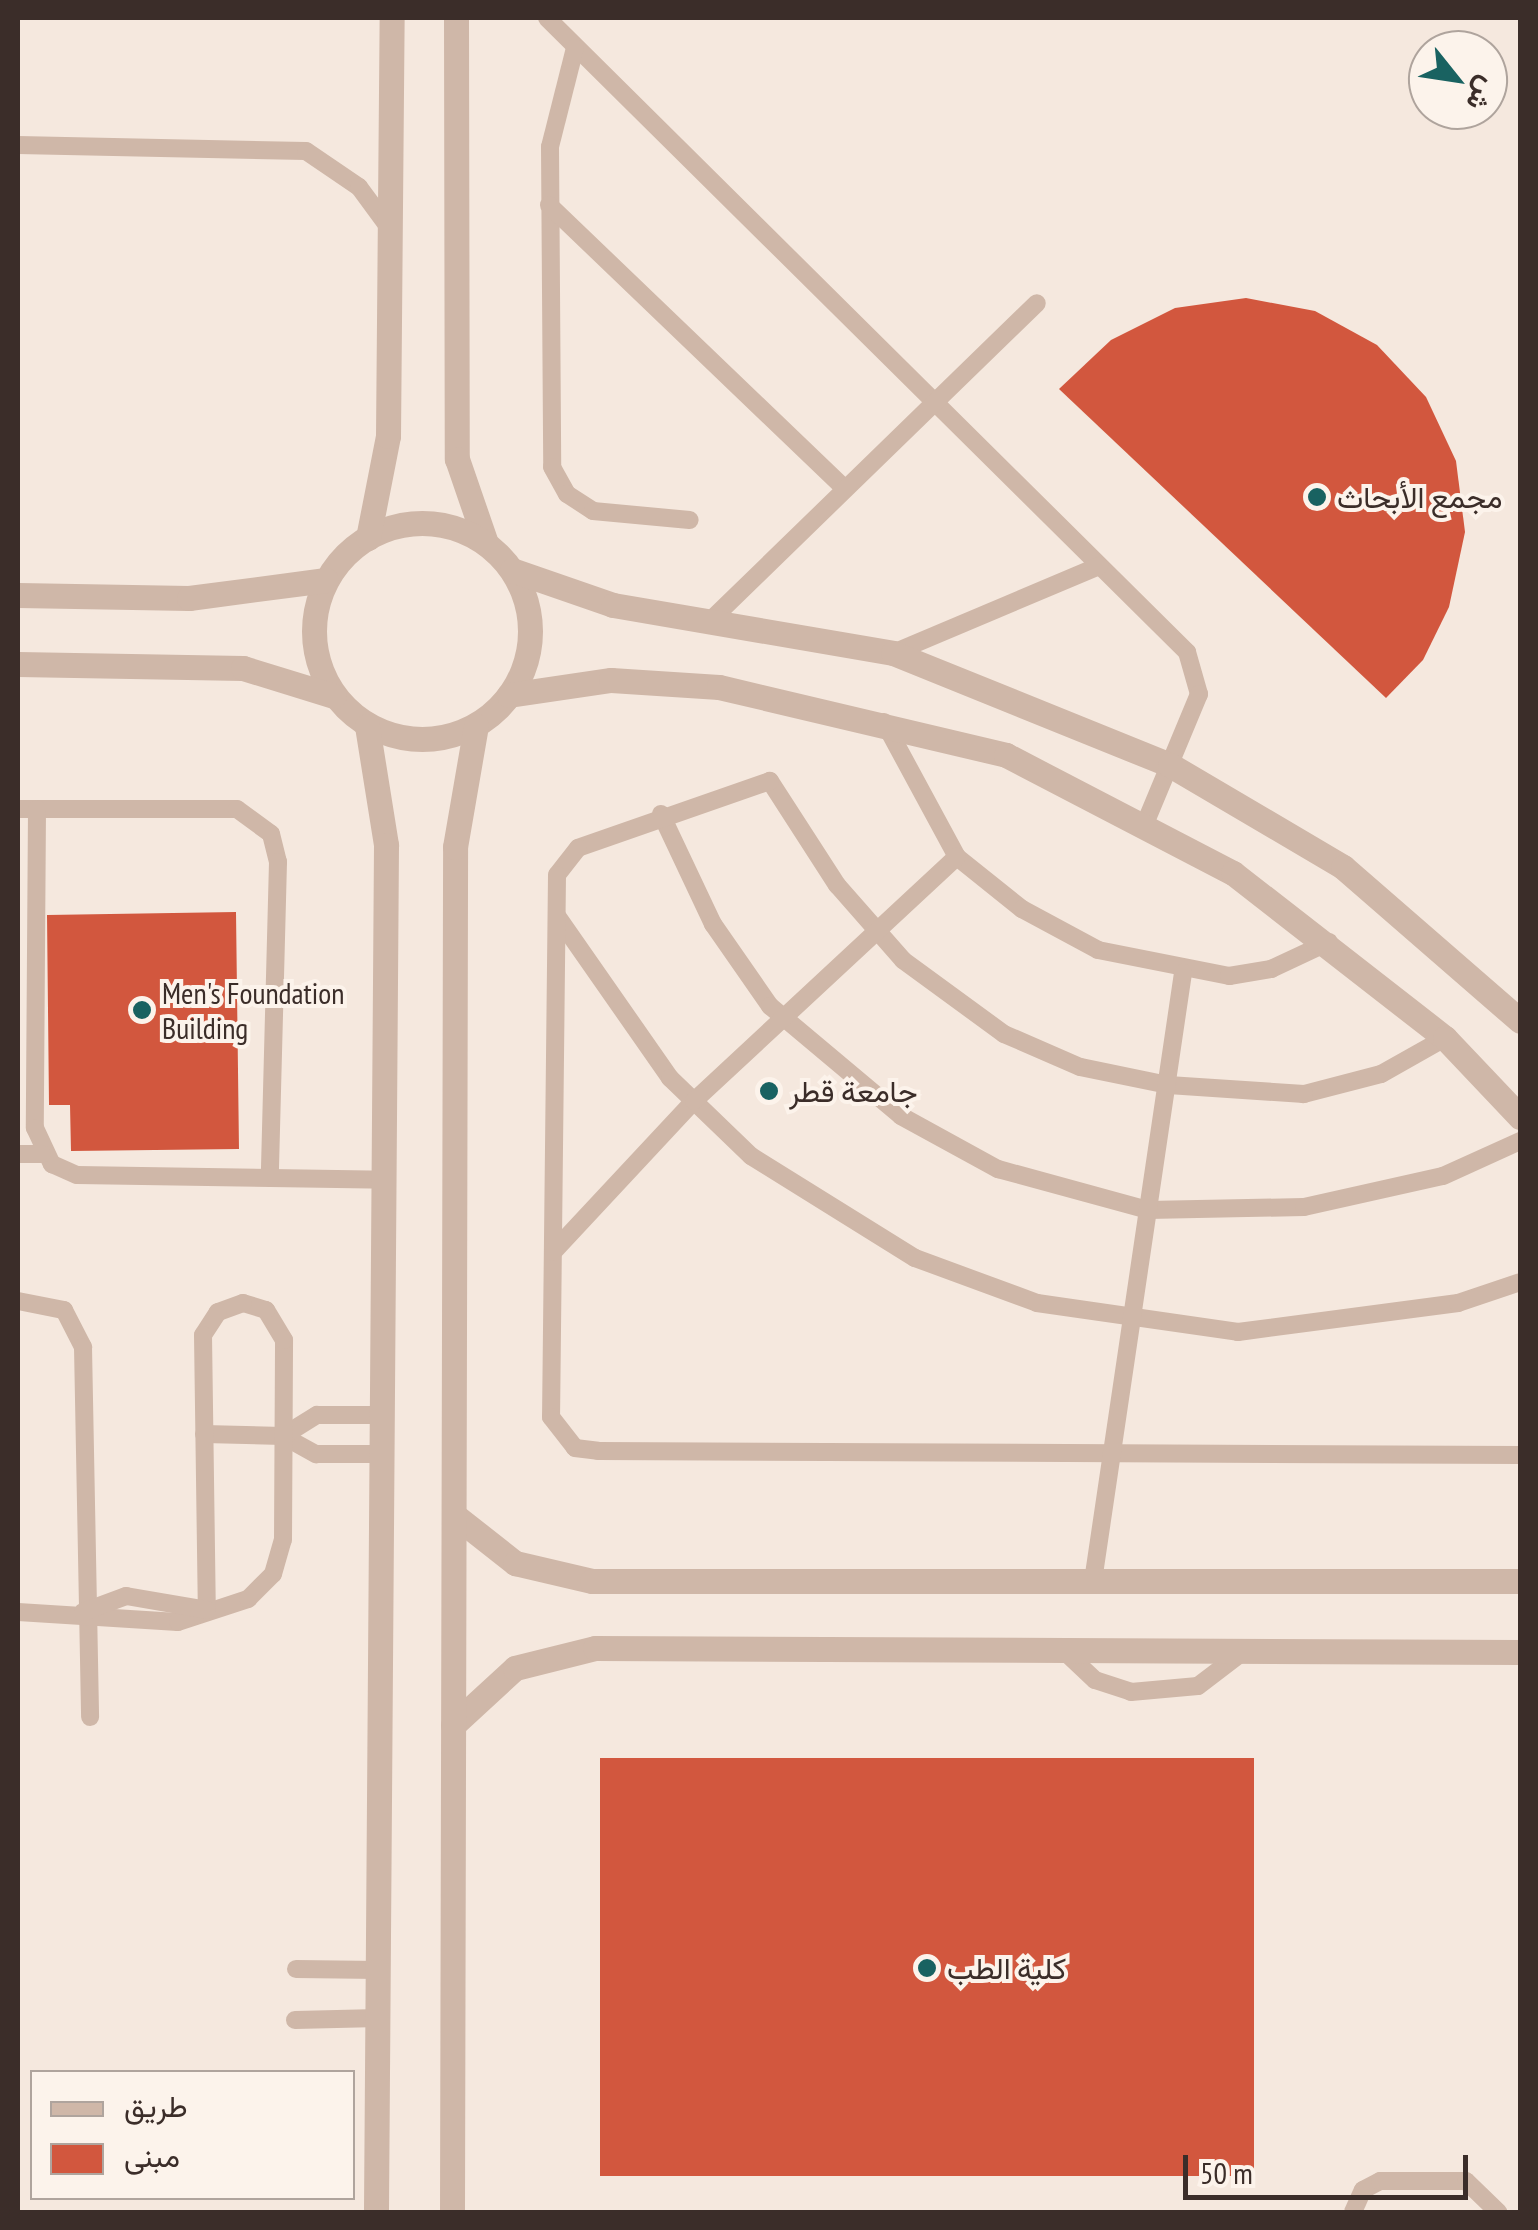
<!DOCTYPE html>
<html>
<head>
<meta charset="utf-8">
<style>
	body { margin:0 }
	#map { position:relative; width:1538px; height:2230px; overflow:hidden; background:#f5e8de; font-family:"PT Sans Narrow",Vazirmatn,sans-serif }
	div>[style] { position:absolute }
	.building>* { inset:0; background:#d2573e; transform-origin:0 0 }
	.service>* { height:18px; margin:-9px; padding:0 9px; transform-origin:9px; border-radius:9px; background:#cfb7a8 }
	.minor>* { height:25px; margin:-12.5px; padding:0 12.5px; transform-origin:12.5px; border-radius:12.5px; background:#cfb7a8 }
	.minor>.ring { margin:-12.5px; padding:0; box-sizing:content-box; background:none; border:25px solid #cfb7a8; border-radius:50% }
	.dots>* { width:28px; height:28px; translate:-50% -50%; box-sizing:border-box; border:5px solid #fcf3eb; border-radius:50% }
	span { translate:-50% -50%; white-space:nowrap; text-align:center; line-height:1.15; -webkit-text-stroke:8px #fcf3eb; paint-order:stroke }
	.poi-label { font-size:30px; color:#3b2d29 }
	.left { translate:0 -50%; text-align:left }
	.frame { position:absolute; inset:0; border:20px solid #3b2d29; pointer-events:none }
	.legend { position:absolute; left:30px; top:2070px; width:325px; height:130px; box-sizing:border-box; background:#fcf3eb; border:2px solid #afa49d; margin:0; padding:12px 18px; list-style:none; font-size:30px; color:#3b2d29 }
	.legend li { display:flex; align-items:center; gap:20px; height:50px }
	.legend b { width:50px; border:2px solid #afa49d }
	.north { position:absolute; left:1408px; top:30px; width:100px; height:100px; box-sizing:border-box; background:#fcf3eb; border:2px solid #afa49d; border-radius:50%; rotate:120deg; font-size:28px; font-weight:700; line-height:40px; text-align:center; color:#3b2d29 }
	.north::after { content:''; display:block; margin:auto; width:35px; height:45px; background:#196261; clip-path:polygon(50% 0,100% 100%,50% 72%,0 100%) }
	.scale { position:absolute; left:1183px; top:2155px; width:285px; height:45px; box-sizing:border-box; border:5px solid #3b2d29; border-top:0; padding-left:12px; font-size:30px; line-height:35px; white-space:nowrap; color:#3b2d29; -webkit-text-stroke:8px #fcf3eb; paint-order:stroke }
</style>
</head>
<body>
<div id="map">
	<div class="building">
		<div style="clip-path:polygon(1246px 298px,1315px 311px,1377px 345px,1426px 397px,1456px 461px,1465px 532px,1449px 607px,1423px 660px,1386px 698px,1059px 389px,1111px 340px,1175px 308px)"></div>
		<div style="clip-path:polygon(236px 912px,239px 1149px,71px 1151px,70px 1105px,49px 1105px,47px 915px)"></div>
		<div style="left:1254px;top:1758px;width:418px;height:654px;rotate:90deg"></div>
	</div>
	<div class="service">
		<div style="left:547px;top:18px;width:901px;rotate:44.73deg"></div>
		<div style="left:1187px;top:652px;width:44px;rotate:74.1deg"></div>
		<div style="left:1199px;top:694px;width:143px;rotate:112.6deg"></div>
		<div style="left:575px;top:48px;width:102px;rotate:104.2deg"></div>
		<div style="left:550px;top:147px;width:320px;rotate:89.6deg"></div>
		<div style="left:552px;top:467px;width:31px;rotate:61deg"></div>
		<div style="left:567px;top:494px;width:31px;rotate:33deg"></div>
		<div style="left:593px;top:511px;width:97px;rotate:5.3deg"></div>
		<div style="left:18px;top:145px;width:288px;rotate:1.2deg"></div>
		<div style="left:306px;top:151px;width:64px;rotate:34.2deg"></div>
		<div style="left:359px;top:187px;width:52px;rotate:53.6deg"></div>
		<div style="left:549px;top:205px;width:410px;rotate:43.8deg"></div>
		<div style="left:712px;top:619px;width:453px;rotate:-44.2deg"></div>
		<div style="left:893px;top:653px;width:224px;rotate:-22.9deg"></div>
		<div style="left:884px;top:722px;width:153px;rotate:61.6deg"></div>
		<div style="left:957px;top:857px;width:83px;rotate:38.7deg"></div>
		<div style="left:1022px;top:909px;width:86px;rotate:28.3deg"></div>
		<div style="left:1098px;top:950px;width:134px;rotate:11.2deg"></div>
		<div style="left:1229px;top:976px;width:43px;rotate:-9.5deg"></div>
		<div style="left:1271px;top:969px;width:64px;rotate:-25deg"></div>
		<div style="left:18px;top:809px;width:219px"></div>
		<div style="left:237px;top:809px;width:42px;rotate:36.3deg"></div>
		<div style="left:271px;top:834px;width:29px;rotate:76deg"></div>
		<div style="left:278px;top:862px;width:314px;rotate:91.5deg"></div>
		<div style="left:37px;top:809px;width:319px;rotate:90.4deg"></div>
		<div style="left:35px;top:1128px;width:40px;rotate:65deg"></div>
		<div style="left:52px;top:1164px;width:27px;rotate:24deg"></div>
		<div style="left:77px;top:1175px;width:309px;rotate:0.9deg"></div>
		<div style="left:661px;top:814px;width:122px;rotate:64.7deg"></div>
		<div style="left:713px;top:924px;width:100px;rotate:55.2deg"></div>
		<div style="left:770px;top:1006px;width:171px;rotate:40deg"></div>
		<div style="left:901px;top:1116px;width:111px;rotate:28.7deg"></div>
		<div style="left:998px;top:1169px;width:156px;rotate:15.3deg"></div>
		<div style="left:1148px;top:1210px;width:156px;rotate:-1.1deg"></div>
		<div style="left:1304px;top:1207px;width:142px;rotate:-12.6deg"></div>
		<div style="left:1443px;top:1176px;width:85px;rotate:-24.4deg"></div>
		<div style="left:557px;top:916px;width:198px;rotate:55.1deg"></div>
		<div style="left:670px;top:1078px;width:112px;rotate:43.9deg"></div>
		<div style="left:751px;top:1156px;width:193px;rotate:31.9deg"></div>
		<div style="left:915px;top:1258px;width:130px;rotate:20.2deg"></div>
		<div style="left:1037px;top:1303px;width:203px;rotate:8.2deg"></div>
		<div style="left:1238px;top:1332px;width:222px;rotate:-7.5deg"></div>
		<div style="left:1458px;top:1303px;width:65px;rotate:-18.7deg"></div>
		<div style="left:1445px;top:1038px;width:73px;rotate:150.6deg"></div>
		<div style="left:1381px;top:1074px;width:80px;rotate:165.4deg"></div>
		<div style="left:1304px;top:1094px;width:136px;rotate:-176.2deg"></div>
		<div style="left:1168px;top:1085px;width:90px;rotate:-168.4deg"></div>
		<div style="left:1080px;top:1067px;width:83px;rotate:-156.5deg"></div>
		<div style="left:1004px;top:1034px;width:125px;rotate:-143.8deg"></div>
		<div style="left:903px;top:960px;width:100px;rotate:-131.3deg"></div>
		<div style="left:837px;top:885px;width:124px;rotate:-122.8deg"></div>
		<div style="left:770px;top:781px;width:203px;rotate:160.8deg"></div>
		<div style="left:578px;top:848px;width:34px;rotate:128deg"></div>
		<div style="left:557px;top:875px;width:542px;rotate:90.63deg"></div>
		<div style="left:551px;top:1417px;width:39px;rotate:52deg"></div>
		<div style="left:575px;top:1448px;width:23px;rotate:7deg"></div>
		<div style="left:598px;top:1451px;width:922px;rotate:0.25deg"></div>
		<div style="left:18px;top:1154px;width:24px"></div>
		<div style="left:553px;top:1252px;width:207px;rotate:-47deg"></div>
		<div style="left:694px;top:1101px;width:359px;rotate:-42.9deg"></div>
		<div style="left:18px;top:1301px;width:47px;rotate:11.1deg"></div>
		<div style="left:64px;top:1310px;width:42px;rotate:62.8deg"></div>
		<div style="left:83px;top:1347px;width:370px;rotate:88.9deg"></div>
		<div style="left:204px;top:1434px;width:79px;rotate:1.5deg"></div>
		<div style="left:283px;top:1436px;width:38px;rotate:29deg"></div>
		<div style="left:316px;top:1454px;width:65px"></div>
		<div style="left:283px;top:1436px;width:40px;rotate:-32deg"></div>
		<div style="left:317px;top:1415px;width:64px"></div>
		<div style="left:1093px;top:1581px;width:615px;rotate:-81.58deg"></div>
		<div style="left:18px;top:1612px;width:160px;rotate:3.6deg"></div>
		<div style="left:178px;top:1622px;width:74px;rotate:-18.2deg"></div>
		<div style="left:248px;top:1599px;width:35px;rotate:-45deg"></div>
		<div style="left:273px;top:1574px;width:35px;rotate:-74deg"></div>
		<div style="left:283px;top:1540px;width:200px;rotate:-89.7deg"></div>
		<div style="left:284px;top:1340px;width:35px;rotate:-121deg"></div>
		<div style="left:266px;top:1310px;width:24px;rotate:-163deg"></div>
		<div style="left:243px;top:1303px;width:27px;rotate:160deg"></div>
		<div style="left:218px;top:1312px;width:27px;rotate:123deg"></div>
		<div style="left:203px;top:1335px;width:275px;rotate:89.2deg"></div>
		<div style="left:83px;top:1612px;width:46px;rotate:-20.4deg"></div>
		<div style="left:126px;top:1596px;width:82px;rotate:9.8deg"></div>
		<div style="left:1063px;top:1650px;width:44px;rotate:43.2deg"></div>
		<div style="left:1095px;top:1680px;width:38px;rotate:18deg"></div>
		<div style="left:1131px;top:1692px;width:67px;rotate:-5.1deg"></div>
		<div style="left:1198px;top:1686px;width:58px;rotate:-37.3deg"></div>
		<div style="left:296px;top:1969px;width:84px;rotate:0.7deg"></div>
		<div style="left:295px;top:2020px;width:84px;rotate:-1.4deg"></div>
		<div style="left:1353px;top:2212px;width:24px;rotate:-66deg"></div>
		<div style="left:1363px;top:2190px;width:19px;rotate:-28deg"></div>
		<div style="left:1380px;top:2181px;width:86px"></div>
		<div style="left:1466px;top:2181px;width:45px;rotate:44.1deg"></div>
	</div>
	<div class="minor">
		<div style="left:456px;top:18px;width:441px;rotate:89.9deg"></div>
		<div style="left:457px;top:459px;width:89px;rotate:71deg"></div>
		<div class="ring" style="left:314px;top:523px;width:191px;height:191px"></div>
		<div style="left:368px;top:538px;width:104px;rotate:-78.9deg"></div>
		<div style="left:388px;top:436px;width:418px;rotate:-89.5deg"></div>
		<div style="left:512px;top:570px;width:107px;rotate:19.1deg"></div>
		<div style="left:613px;top:605px;width:284px;rotate:9.7deg"></div>
		<div style="left:893px;top:653px;width:299px;rotate:22deg"></div>
		<div style="left:1170px;top:765px;width:201px;rotate:30.5deg"></div>
		<div style="left:1343px;top:867px;width:235px;rotate:41deg"></div>
		<div style="left:18px;top:595px;width:171px;rotate:1deg"></div>
		<div style="left:189px;top:598px;width:138px;rotate:-7.5deg"></div>
		<div style="left:18px;top:664px;width:225px;rotate:1deg"></div>
		<div style="left:243px;top:668px;width:95px;rotate:17.1deg"></div>
		<div style="left:509px;top:695px;width:103px;rotate:-8.4deg"></div>
		<div style="left:611px;top:680px;width:108px;rotate:3.7deg"></div>
		<div style="left:719px;top:687px;width:295px;rotate:13.3deg"></div>
		<div style="left:1006px;top:755px;width:256px;rotate:27.5deg"></div>
		<div style="left:1233px;top:873px;width:269px;rotate:37.9deg"></div>
		<div style="left:1445px;top:1038px;width:109px;rotate:46.5deg"></div>
		<div style="left:367px;top:726px;width:121px;rotate:80.9deg"></div>
		<div style="left:386px;top:845px;width:1367px;rotate:90.42deg"></div>
		<div style="left:454px;top:1515px;width:78px;rotate:38.2deg"></div>
		<div style="left:515px;top:1563px;width:79px;rotate:13.2deg"></div>
		<div style="left:592px;top:1581px;width:928px"></div>
		<div style="left:453px;top:1725px;width:84px;rotate:-42.6deg"></div>
		<div style="left:515px;top:1668px;width:82px;rotate:-14deg"></div>
		<div style="left:595px;top:1648px;width:925px;rotate:0.25deg"></div>
		<div style="left:452px;top:2212px;width:1365px;rotate:-89.87deg"></div>
		<div style="left:455px;top:847px;width:123px;rotate:-80.2deg"></div>
	</div>
	<div class="dots">
		<div style="left:1317px;top:497px;background:#196261"></div>
		<div style="left:142px;top:1010px;background:#196261"></div>
		<div style="left:769px;top:1091px;background:#196261"></div>
		<div style="left:927px;top:1968px;background:#196261"></div>
	</div>
	<div class="poi-label">
		<span class="left" style="left:1337px;top:497px">مجمع الأبحاث</span>
		<span class="left" style="left:162px;top:1010px">Men's Foundation<br>Building</span>
		<span class="left" style="left:789px;top:1091px">جامعة قطر</span>
		<span class="left" style="left:947px;top:1968px">كلية الطب</span>
	</div>
	<div class="frame"></div>
	<ul class="legend">
	<li><b style="height:12px;background:#cfb7a8"></b>طريق</li>
	<li><b style="height:28px;background:#d2573e"></b>مبنى</li>
	</ul>
	<div class="north">ش</div>
	<div class="scale">50 m</div>
</div>
</body>
</html>
